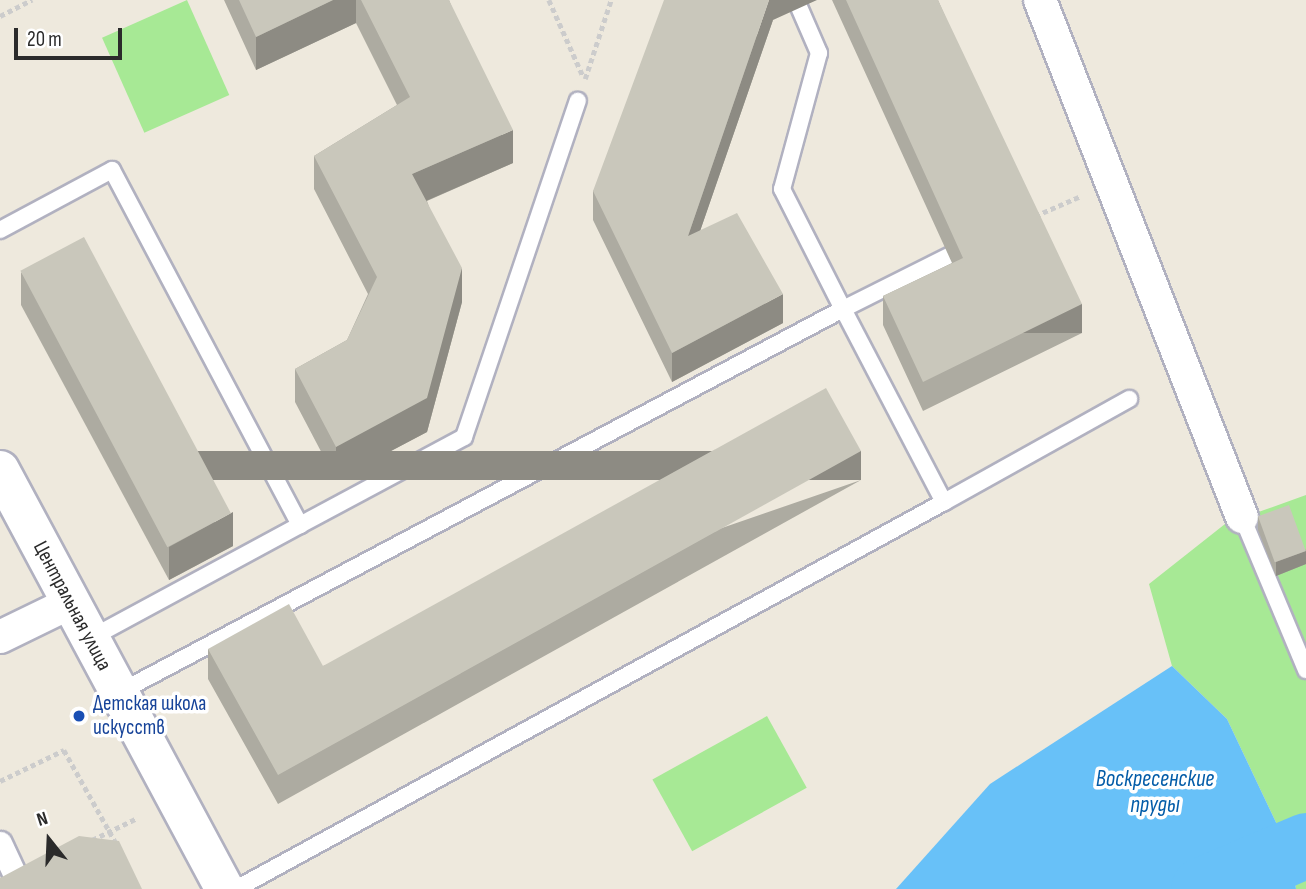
<!DOCTYPE html>
<html>
<head>
<meta charset="utf-8">
<style>
	body { margin:0 }
	#map { position:relative; width:1306px; height:889px; overflow:hidden; background:#eee9dd; font-family:"Sofia Sans Condensed",sans-serif }
	div>[style] { position:absolute }
	.green>* { inset:0; background:#a7e995; transform-origin:0 0 }
	.water>* { inset:0; background:#68c1f8 }
	.river>* { height:65px; margin:-32.5px; padding:0 32.5px; transform-origin:32.5px; border-radius:32.5px; background:#68c1f8 }
	.path>* { height:4.5px; margin-top:-2.25px; transform-origin:0; background:repeating-linear-gradient(90deg,#ccc 0 5px,transparent 0 8.5px) }
	.roads { filter:drop-shadow(2px 0 #b1b1c0) drop-shadow(-2px 0 #b1b1c0) drop-shadow(0 2px #b1b1c0) drop-shadow(0 -2px #b1b1c0) }
	.service>* { height:16px; margin:-8px; padding:0 8px; transform-origin:8px; border-radius:8px; background:#fff }
	.pedestrian>* { height:23px; margin:-11.5px; padding:0 11.5px; transform-origin:11.5px; border-radius:11.5px; background:#fff }
	.minor>* { height:32px; margin:-16px; padding:0 16px; transform-origin:16px; border-radius:16px; background:#fff }
	.secondary>* { height:38px; margin:-19px; padding:0 19px; transform-origin:19px; border-radius:19px; background:#fff }
	.wall>* { inset:0; background:#adaba1 }
	.shaded-wall>* { inset:0; background:#8d8b83; transform-origin:0 0 }
	.building>* { inset:0; background:#c9c7bb; transform-origin:0 0 }
	.dots>* { width:19px; height:19px; translate:-50% -50%; box-sizing:border-box; border:4px solid #fff; border-radius:50% }
	span { translate:-50% -50%; white-space:nowrap; text-align:center; line-height:1.15; -webkit-text-stroke:7px #fff; paint-order:stroke }
	.street-label { font-size:21px; color:#2b2b2b }
	.transit-label { font-size:21px; color:#164399 }
	.left { translate:0 -50%; text-align:left }
	.water-label { font-size:23px; color:#035ca8; font-style:italic }
	.north { position:absolute; left:14px; top:805px; width:70px; height:70px; -webkit-text-stroke:5px #fff; paint-order:stroke; rotate:342deg; font-size:19px; font-weight:700; line-height:28px; text-align:center; color:#2b2b2b }
	.north::after { content:''; display:block; margin:auto; width:24px; height:32px; background:#2b2b2b; clip-path:polygon(50% 0,100% 100%,50% 72%,0 100%) }
	.scale { position:absolute; left:14px; top:28px; width:108px; height:32px; box-sizing:border-box; border:4px solid #2b2b2b; border-top:0; padding-left:9px; font-size:21px; line-height:24px; white-space:nowrap; color:#2b2b2b; -webkit-text-stroke:5px #fff; paint-order:stroke }
</style>
</head>
<body>
<div id="map">
	<div class="green">
		<div style="left:187px;top:0;width:104px;height:93px;rotate:66deg"></div>
		<div style="clip-path:polygon(1306px 495px,1306px 889px,1296px 889px,1290px 852px,1227px 719px,1172px 666px,1149px 584px,1225px 524px)"></div>
		<div style="left:767px;top:716px;width:82px;height:131px;rotate:61deg"></div>
	</div>
	<div class="water">
		<div style="clip-path:polygon(1172px 666px,1227px 719px,1290px 852px,1296px 889px,896px 889px,990px 784px)"></div>
	</div>
	<div class="river">
		<div style="left:1203px;top:889px;width:112px;rotate:-23.1deg"></div>
	</div>
	<div class="path">
		<div style="left:549px;top:0;width:83px;rotate:65.9deg"></div>
		<div style="left:0;top:16px;width:36px;rotate:-27deg"></div>
		<div style="left:585px;top:79px;width:83px;rotate:-71.8deg"></div>
		<div style="left:1035px;top:216px;width:50px;rotate:-23.5deg"></div>
		<div style="left:0;top:781px;width:71px;rotate:-25.8deg"></div>
		<div style="left:64px;top:750px;width:107px;rotate:60.8deg"></div>
		<div style="left:92px;top:840px;width:48px;rotate:-26deg"></div>
	</div>
	<div class="roads">
		<div class="service">
			<div style="left:796px;top:0;width:58px;rotate:66.5deg"></div>
			<div style="left:819px;top:53px;width:141px;rotate:105.2deg"></div>
			<div style="left:782px;top:189px;width:135px;rotate:63.1deg"></div>
			<div style="left:843px;top:309px;width:119px;rotate:-26.6deg"></div>
			<div style="left:0;top:230px;width:127px;rotate:-28.2deg"></div>
			<div style="left:112px;top:170px;width:402px;rotate:62.1deg"></div>
			<div style="left:300px;top:525px;width:240px;rotate:151.6deg"></div>
			<div style="left:944px;top:502px;width:212px;rotate:-29.1deg"></div>
			<div style="left:1242px;top:517px;width:166px;rotate:67.3deg"></div>
			<div style="left:300px;top:525px;width:186px;rotate:-28.2deg"></div>
			<div style="left:464px;top:437px;width:355px;rotate:-71.3deg"></div>
			<div style="left:118px;top:693px;width:820px;rotate:-27.91deg"></div>
			<div style="left:843px;top:309px;width:218px;rotate:62.4deg"></div>
			<div style="left:944px;top:502px;width:807px;rotate:151.34deg"></div>
		</div>
		<div class="pedestrian">
			<div style="left:0;top:843px;width:38px;rotate:65deg"></div>
		</div>
		<div class="minor">
			<div style="left:1040px;top:0;width:555px;rotate:68.66deg"></div>
			<div style="left:0;top:637px;width:78px;rotate:-25.9deg"></div>
		</div>
		<div class="secondary">
			<div style="left:0;top:470px;width:476px;rotate:61.8deg"></div>
		</div>
	</div>
	<div class="wall">
		<div style="clip-path:polygon(224px 0,449px 0,513px 163px,427px 201px,462px 302px,427px 432px,336px 480px,295px 402px,295px 369px,347px 340px,368px 294px,314px 189px,314px 156px,397px 105px,356px 23px,256px 70px)"></div>
		<div style="clip-path:polygon(832px 0,938px 0,1082px 333px,923px 411px,883px 325px,883px 296px,952px 263px)"></div>
		<div style="clip-path:polygon(773px 20px,700px 231px,783px 323px,672px 382px,593px 220px,593px 191px)"></div>
		<div style="clip-path:polygon(21px 272px,233px 546px,169px 580px,21px 305px)"></div>
		<div style="clip-path:polygon(861px 480px,278px 804px,208px 679px,208px 649px,323px 666px)"></div>
		<div style="clip-path:polygon(1258px 516px,1306px 550px,1306px 564px,1276px 576px,1258px 530px)"></div>
	</div>
	<div class="shaded-wall">
		<div style="clip-path:polygon(333px 0,356px 0,356px 23px,256px 70px,256px 37px)"></div>
		<div style="clip-path:polygon(769px 0,817px 0,773px 20px,688px 266px,688px 236px)"></div>
		<div style="clip-path:polygon(513px 130px,513px 163px,412px 207px,412px 174px)"></div>
		<div style="clip-path:polygon(462px 268px,462px 302px,427px 432px,336px 480px,336px 447px)"></div>
		<div style="clip-path:polygon(783px 294px,783px 323px,672px 382px,672px 353px)"></div>
		<div style="left:1082px;top:304px;width:29px;height:177px;rotate:90deg"></div>
		<div style="left:861px;top:451px;width:29px;height:667px;rotate:90deg"></div>
		<div style="clip-path:polygon(233px 512px,233px 546px,169px 580px,169px 547px)"></div>
		<div style="clip-path:polygon(1306px 551px,1306px 564px,1276px 576px,1276px 562px)"></div>
	</div>
	<div class="building">
		<div style="clip-path:polygon(239px 0,333px 0,256px 37px)"></div>
		<div style="clip-path:polygon(361px 0,449px 0,513px 130px,412px 174px,462px 268px,427px 398px,336px 447px,295px 369px,347px 340px,377px 277px,314px 156px,410px 97px)"></div>
		<div style="clip-path:polygon(664px 0,769px 0,688px 236px,737px 213px,783px 294px,672px 353px,593px 191px)"></div>
		<div style="clip-path:polygon(846px 0,938px 0,1082px 304px,923px 382px,883px 296px,963px 258px)"></div>
		<div style="left:84px;top:237px;width:313px;height:72px;rotate:62deg"></div>
		<div style="clip-path:polygon(826px 388px,861px 451px,278px 775px,208px 649px,289px 604px,323px 666px)"></div>
		<div style="left:1289px;top:505px;width:49px;height:33px;rotate:70deg"></div>
		<div style="clip-path:polygon(79px 836px,119px 841px,142px 889px,0 889px,0 878px)"></div>
	</div>
	<div class="dots">
		<div style="left:79px;top:716px;background:#1a4fb4"></div>
	</div>
	<div class="street-label">
		<span style="left:72px;top:606px;rotate:62deg">Центральная улица</span>
	</div>
	<div class="transit-label">
		<span class="left" style="left:93px;top:716px">Детская школа<br>искусств</span>
	</div>
	<div class="water-label">
		<span style="left:1155px;top:792px">Воскресенские<br>пруды</span>
	</div>
	<div class="north">N</div>
	<div class="scale">20 m</div>
</div>
</body>
</html>
